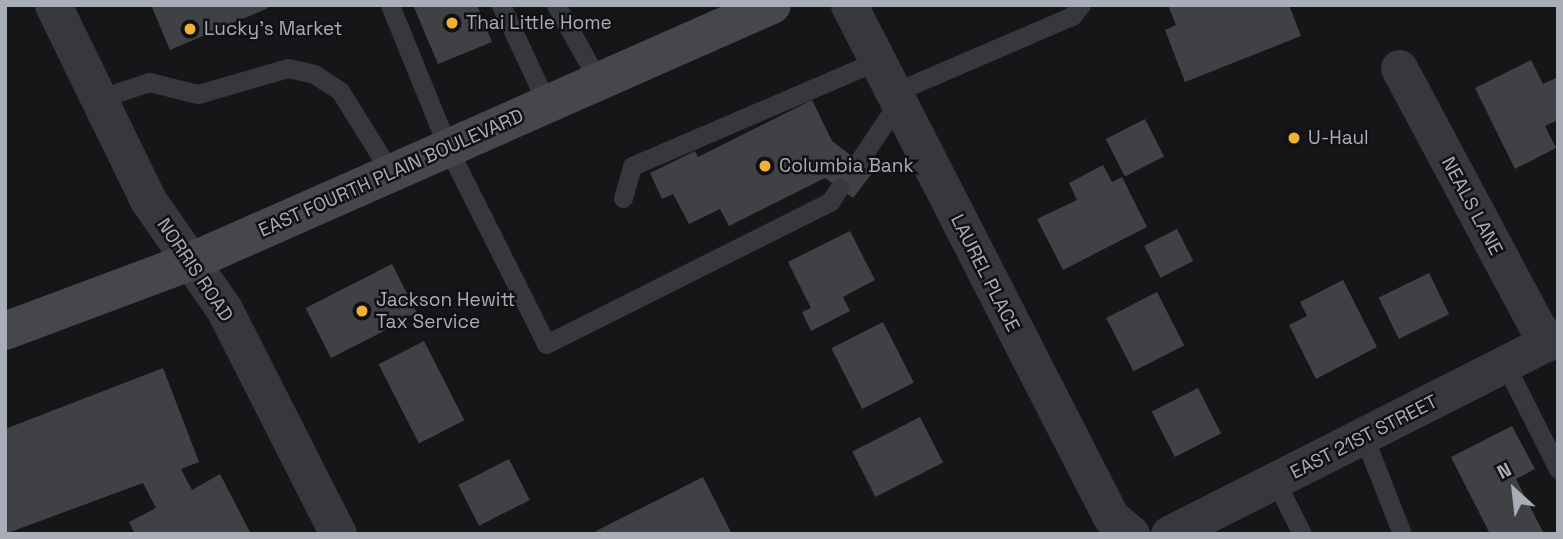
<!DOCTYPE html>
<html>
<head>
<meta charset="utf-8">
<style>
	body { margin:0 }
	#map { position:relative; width:1563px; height:539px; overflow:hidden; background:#161618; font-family:"Space Grotesk",sans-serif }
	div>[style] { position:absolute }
	.building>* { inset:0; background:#404145; transform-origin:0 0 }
	.service>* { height:19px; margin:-9.5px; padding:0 9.5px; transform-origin:9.5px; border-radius:9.5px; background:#37383d }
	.minor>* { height:37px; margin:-18.5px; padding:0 18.5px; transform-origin:18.5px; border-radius:18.5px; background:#37383d }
	.secondary>* { height:38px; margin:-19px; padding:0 19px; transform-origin:19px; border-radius:19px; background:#45474d }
	.dots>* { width:19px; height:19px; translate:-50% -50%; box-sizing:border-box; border:4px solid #111113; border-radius:50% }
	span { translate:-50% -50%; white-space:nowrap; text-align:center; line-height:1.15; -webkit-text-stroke:5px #111113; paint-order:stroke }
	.poi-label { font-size:19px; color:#a8adb8 }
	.left { translate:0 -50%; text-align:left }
	.street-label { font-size:19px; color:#a8adb8 }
	.frame { position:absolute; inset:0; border:7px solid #a8adb8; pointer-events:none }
	.north { position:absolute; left:1479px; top:455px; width:70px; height:70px; -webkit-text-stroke:5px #111113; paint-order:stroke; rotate:333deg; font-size:19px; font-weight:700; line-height:28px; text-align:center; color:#a8adb8 }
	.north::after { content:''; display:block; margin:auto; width:24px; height:32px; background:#a8adb8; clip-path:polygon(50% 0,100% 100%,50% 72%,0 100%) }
</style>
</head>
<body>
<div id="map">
	<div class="building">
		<div style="clip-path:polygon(151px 5px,267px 5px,268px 8px,170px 50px)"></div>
		<div style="clip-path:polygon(413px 5px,477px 5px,492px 42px,438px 64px)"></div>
		<div style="clip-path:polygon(1168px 5px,1289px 5px,1301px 36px,1185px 82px,1165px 30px,1176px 25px)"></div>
		<div style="clip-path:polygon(1531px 60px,1543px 84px,1558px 77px,1558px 120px,1545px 126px,1556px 148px,1515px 169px,1475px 88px)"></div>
		<div style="clip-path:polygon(812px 100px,832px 141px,873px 172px,853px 198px,825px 178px,729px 226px,720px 209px,689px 224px,673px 194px,662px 199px,650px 173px,695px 151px,698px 157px)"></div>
		<div style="left:1145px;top:119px;width:42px;height:44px;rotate:63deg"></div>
		<div style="clip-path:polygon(1103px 165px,1112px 182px,1122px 177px,1147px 227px,1063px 270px,1037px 219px,1077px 200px,1069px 183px)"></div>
		<div style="left:1177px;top:229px;width:36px;height:37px;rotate:63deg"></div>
		<div style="clip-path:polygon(850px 231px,875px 280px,843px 297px,850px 311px,811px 331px,802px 312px,811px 308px,788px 262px)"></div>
		<div style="left:392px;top:264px;width:56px;height:97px;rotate:63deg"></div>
		<div style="left:1429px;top:273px;width:46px;height:56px;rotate:64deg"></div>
		<div style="clip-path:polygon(1343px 280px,1377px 347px,1316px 379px,1289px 325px,1307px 316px,1300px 302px)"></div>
		<div style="left:1157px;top:292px;width:60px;height:57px;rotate:63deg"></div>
		<div style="left:883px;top:322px;width:68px;height:58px;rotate:63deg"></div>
		<div style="left:424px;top:341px;width:89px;height:51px;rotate:63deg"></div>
		<div style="clip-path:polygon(163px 368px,199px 462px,181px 469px,192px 490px,220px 474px,251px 534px,135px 534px,129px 522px,156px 508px,143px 483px,5px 534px,5px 429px)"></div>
		<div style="left:1198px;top:388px;width:51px;height:52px;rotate:63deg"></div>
		<div style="left:920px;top:417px;width:51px;height:76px;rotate:63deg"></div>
		<div style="clip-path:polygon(1512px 426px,1535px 469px,1516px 479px,1544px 534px,1490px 534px,1451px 457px)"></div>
		<div style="left:509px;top:459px;width:46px;height:57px;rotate:63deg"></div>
		<div style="clip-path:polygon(703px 477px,732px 534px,597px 534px,596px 531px)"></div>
	</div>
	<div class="service">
		<div style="left:390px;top:5px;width:154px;rotate:67.9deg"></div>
		<div style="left:448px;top:148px;width:219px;rotate:63.4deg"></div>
		<div style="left:546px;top:344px;width:318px;rotate:-26.6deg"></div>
		<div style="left:830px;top:202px;width:17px;rotate:-57deg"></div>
		<div style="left:501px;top:5px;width:109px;rotate:65.1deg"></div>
		<div style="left:556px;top:5px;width:88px;rotate:60.8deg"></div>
		<div style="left:893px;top:93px;width:195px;rotate:-23.3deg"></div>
		<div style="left:1072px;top:16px;width:14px;rotate:-51deg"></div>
		<div style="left:98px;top:99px;width:54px;rotate:-18.4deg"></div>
		<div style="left:149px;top:82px;width:50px;rotate:13.8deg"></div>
		<div style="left:198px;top:94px;width:94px;rotate:-16.1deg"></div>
		<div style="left:288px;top:68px;width:27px;rotate:13deg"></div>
		<div style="left:314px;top:74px;width:31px;rotate:33deg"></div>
		<div style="left:340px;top:91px;width:97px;rotate:58.1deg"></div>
		<div style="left:859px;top:161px;width:70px;rotate:-56.1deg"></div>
		<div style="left:623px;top:198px;width:33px;rotate:-74deg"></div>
		<div style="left:632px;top:166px;width:267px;rotate:-23.2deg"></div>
		<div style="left:1505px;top:364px;width:118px;rotate:63.2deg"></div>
		<div style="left:1364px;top:437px;width:104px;rotate:68.6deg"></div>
		<div style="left:1276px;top:482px;width:58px;rotate:63.4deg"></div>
	</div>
	<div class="minor">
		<div style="left:53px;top:5px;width:217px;rotate:64deg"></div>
		<div style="left:148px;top:200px;width:133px;rotate:55.1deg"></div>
		<div style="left:224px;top:309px;width:252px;rotate:63.1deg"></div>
		<div style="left:849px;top:5px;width:575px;rotate:62.9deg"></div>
		<div style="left:1111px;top:517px;width:26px;rotate:40deg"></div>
		<div style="left:1399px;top:68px;width:312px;rotate:61.9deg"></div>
		<div style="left:1169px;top:534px;width:436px;rotate:-26.9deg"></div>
	</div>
	<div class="secondary">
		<div style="left:5px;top:331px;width:197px;rotate:-20.5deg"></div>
		<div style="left:190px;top:262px;width:636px;rotate:-23.83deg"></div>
	</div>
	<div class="dots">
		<div style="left:452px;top:23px;background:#f2b134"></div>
		<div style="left:190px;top:29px;background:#f2b134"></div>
		<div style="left:1294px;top:138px;background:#f2b134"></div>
		<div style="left:765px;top:166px;background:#f2b134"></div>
		<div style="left:362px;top:311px;background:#f2b134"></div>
	</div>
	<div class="poi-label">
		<span class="left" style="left:466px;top:23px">Thai Little Home</span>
		<span class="left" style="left:204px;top:29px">Lucky's Market</span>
		<span class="left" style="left:1308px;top:138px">U-Haul</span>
		<span class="left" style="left:779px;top:166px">Columbia Bank</span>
		<span class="left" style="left:376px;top:311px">Jackson Hewitt<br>Tax Service</span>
	</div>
	<div class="street-label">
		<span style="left:391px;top:173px;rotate:-24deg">EAST FOURTH PLAIN BOULEVARD</span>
		<span style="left:1472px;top:206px;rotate:62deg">NEALS LANE</span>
		<span style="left:195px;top:270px;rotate:56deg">NORRIS ROAD</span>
		<span style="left:985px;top:273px;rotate:63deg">LAUREL PLACE</span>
		<span style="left:1364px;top:437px;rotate:-27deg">EAST 21ST STREET</span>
	</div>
	<div class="frame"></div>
	<div class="north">N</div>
</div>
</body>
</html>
